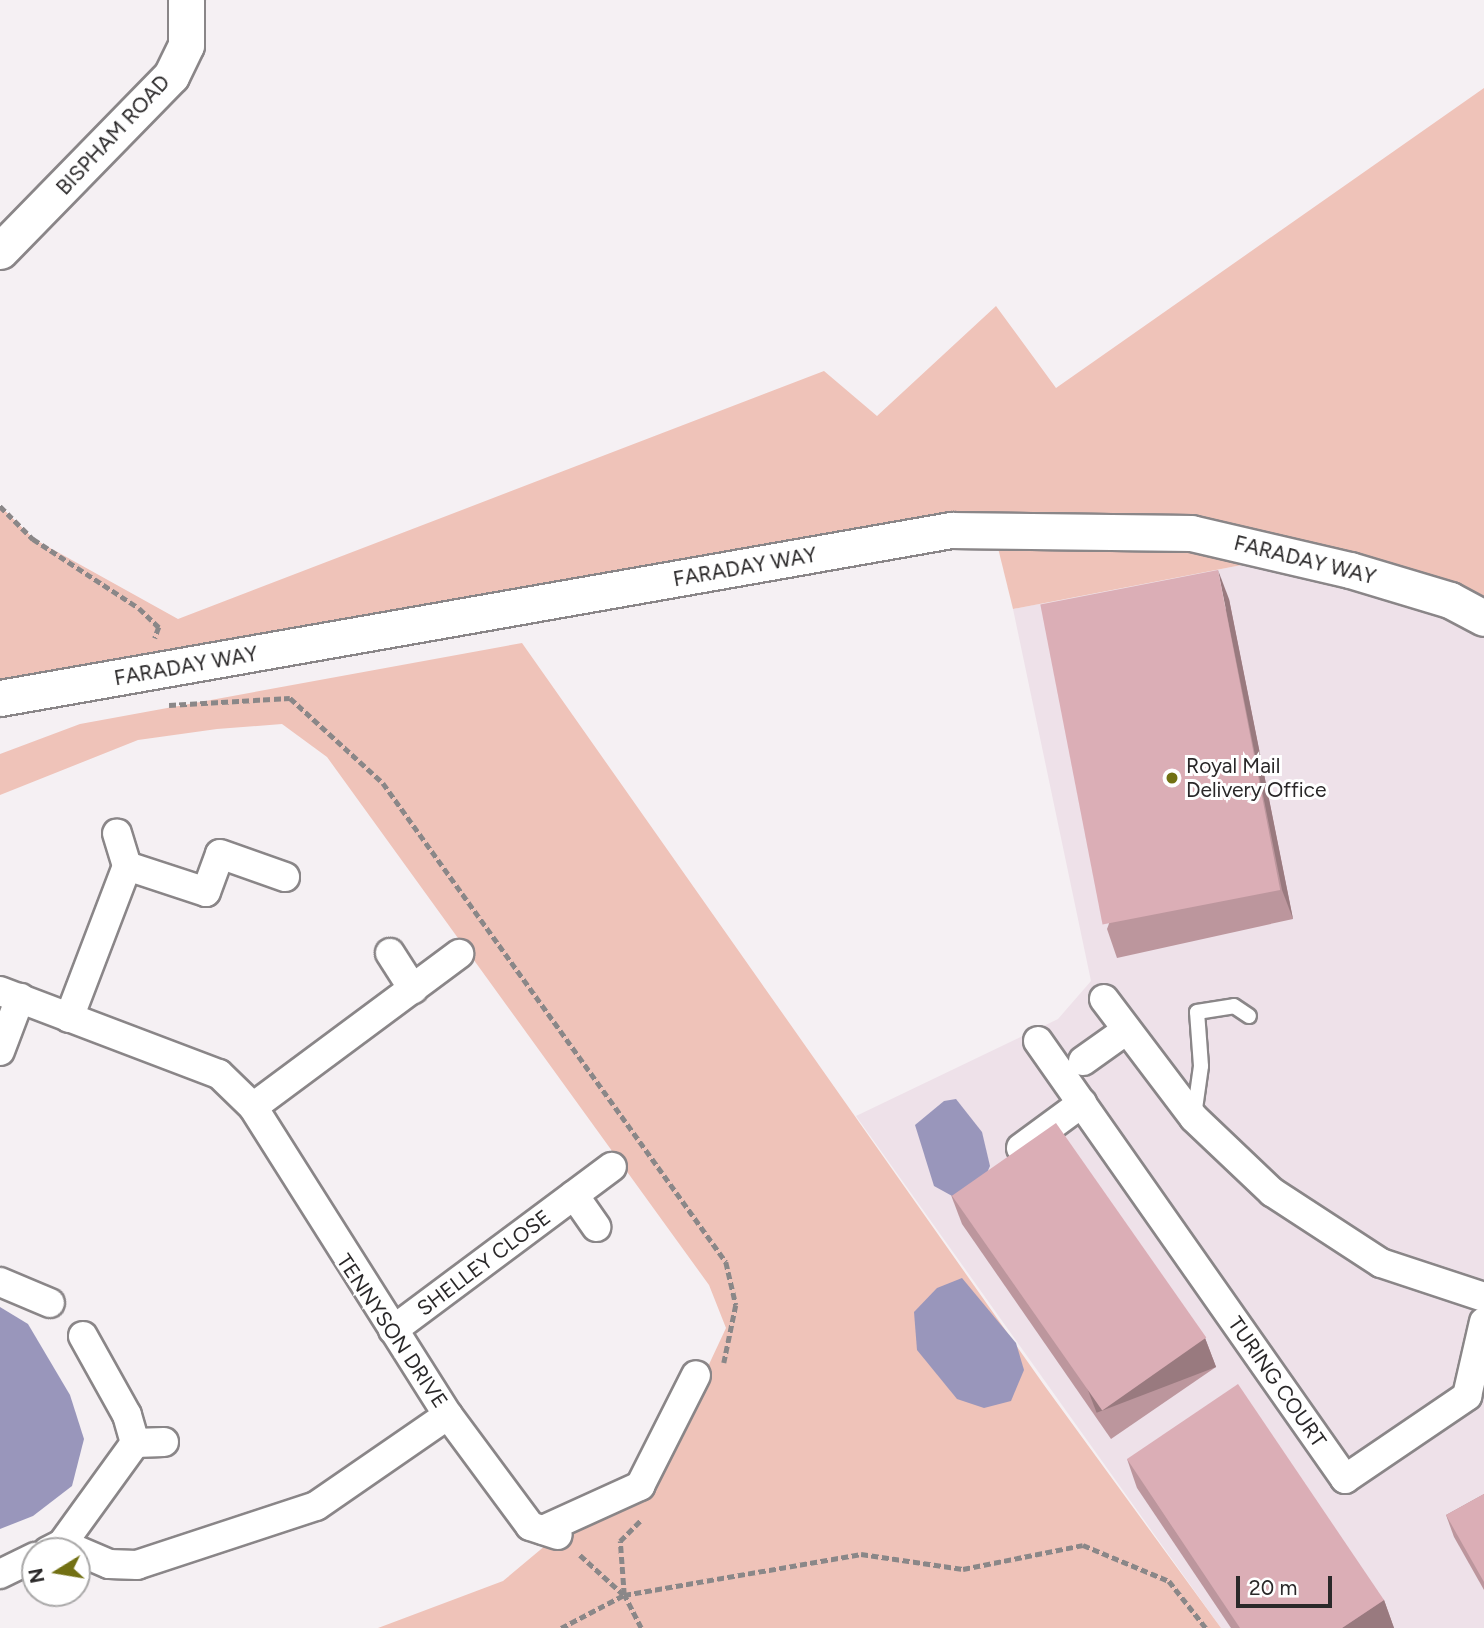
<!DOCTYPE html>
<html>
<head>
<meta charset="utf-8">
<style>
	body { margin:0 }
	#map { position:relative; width:1484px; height:1628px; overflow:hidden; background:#f5f0f3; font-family:Figtree,sans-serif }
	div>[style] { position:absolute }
	.built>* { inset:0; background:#eee1e9 }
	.green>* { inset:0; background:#efc3b9 }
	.water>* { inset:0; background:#9996bb }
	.path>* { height:4.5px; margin-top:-2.25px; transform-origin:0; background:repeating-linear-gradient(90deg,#8a8788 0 7px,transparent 0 10.5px) }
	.roads { filter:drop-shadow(2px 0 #8a8688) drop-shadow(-2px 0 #8a8688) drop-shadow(0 2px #8a8688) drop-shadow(0 -2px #8a8688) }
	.service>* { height:14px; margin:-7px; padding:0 7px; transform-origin:7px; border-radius:7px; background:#fff }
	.minor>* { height:28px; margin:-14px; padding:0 14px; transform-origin:14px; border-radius:14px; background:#fff }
	.tertiary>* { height:35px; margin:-17.5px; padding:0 17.5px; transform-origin:17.5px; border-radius:17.5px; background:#fff }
	.wall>* { inset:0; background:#bc969d }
	.shaded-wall>* { inset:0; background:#997a7f; transform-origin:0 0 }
	.building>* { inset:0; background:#dbaeb6; transform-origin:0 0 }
	.dots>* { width:19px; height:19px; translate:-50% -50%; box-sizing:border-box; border:4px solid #fff; border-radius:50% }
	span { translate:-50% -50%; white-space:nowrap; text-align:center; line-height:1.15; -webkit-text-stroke:6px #fff; paint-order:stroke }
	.street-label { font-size:21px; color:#2a2829 }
	.poi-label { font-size:21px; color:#2a2829 }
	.left { translate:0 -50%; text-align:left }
	.north { position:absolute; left:21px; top:1537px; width:70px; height:70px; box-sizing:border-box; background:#fff; border:2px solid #aaa9a9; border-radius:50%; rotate:259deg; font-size:19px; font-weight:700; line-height:28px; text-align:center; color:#2a2829 }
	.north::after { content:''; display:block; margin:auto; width:24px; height:32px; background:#727013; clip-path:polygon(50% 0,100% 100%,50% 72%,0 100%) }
	.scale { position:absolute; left:1236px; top:1576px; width:96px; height:32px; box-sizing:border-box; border:4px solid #2a2829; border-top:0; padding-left:9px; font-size:21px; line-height:24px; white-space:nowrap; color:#2a2829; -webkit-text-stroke:5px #fff; paint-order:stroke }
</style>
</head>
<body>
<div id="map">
	<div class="built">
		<div style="clip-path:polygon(1247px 564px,1484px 618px,1484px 1628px,1221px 1628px,856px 1116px,1058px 1019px,1091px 981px,1013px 609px)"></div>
	</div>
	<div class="green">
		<div style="clip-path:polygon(1484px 88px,1484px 618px,1285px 553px,951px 530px,0 698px,0 506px,34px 539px,178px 619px,824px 371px,877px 416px,996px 306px,1056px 388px)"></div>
		<div style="clip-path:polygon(1075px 546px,1174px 548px,1247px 564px,1013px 609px,998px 548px)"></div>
		<div style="clip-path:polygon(522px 643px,1044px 1385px,1221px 1628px,378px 1628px,503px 1581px,558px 1535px,646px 1499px,726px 1328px,709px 1285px,327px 757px,282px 724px,217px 729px,138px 740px,0 795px,0 754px,80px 724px)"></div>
	</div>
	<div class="water">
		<div style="clip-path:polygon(956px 1099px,982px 1132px,990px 1166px,980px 1189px,963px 1202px,934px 1186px,915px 1125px,944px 1101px)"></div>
		<div style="clip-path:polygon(962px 1278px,1016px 1343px,1024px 1370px,1011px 1401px,984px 1408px,957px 1399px,917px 1350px,914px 1312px,937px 1288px)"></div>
		<div style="clip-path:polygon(0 1307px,28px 1324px,70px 1395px,84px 1439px,72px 1486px,33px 1516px,0 1529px)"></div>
	</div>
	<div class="path">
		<div style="left:0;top:506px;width:47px;rotate:45deg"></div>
		<div style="left:33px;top:539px;width:126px;rotate:33.1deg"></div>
		<div style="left:139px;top:608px;width:28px;rotate:44deg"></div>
		<div style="left:159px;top:627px;width:12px;rotate:110deg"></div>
		<div style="left:169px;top:705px;width:121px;rotate:-3.3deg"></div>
		<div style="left:290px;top:698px;width:126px;rotate:42.4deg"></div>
		<div style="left:383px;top:783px;width:589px;rotate:54.39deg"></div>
		<div style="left:726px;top:1262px;width:44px;rotate:76.9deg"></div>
		<div style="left:736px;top:1305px;width:59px;rotate:101.7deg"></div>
		<div style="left:580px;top:1555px;width:59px;rotate:42.3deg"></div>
		<div style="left:624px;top:1595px;width:241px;rotate:-9.8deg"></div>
		<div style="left:861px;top:1554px;width:103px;rotate:8.4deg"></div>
		<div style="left:963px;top:1569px;width:122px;rotate:-11.3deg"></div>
		<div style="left:1083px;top:1545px;width:93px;rotate:22.7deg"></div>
		<div style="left:1169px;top:1581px;width:60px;rotate:51.8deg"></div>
		<div style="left:561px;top:1628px;width:71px;rotate:-27.6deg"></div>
		<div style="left:641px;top:1628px;width:37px;rotate:-117deg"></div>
		<div style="left:624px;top:1595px;width:54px;rotate:-94.2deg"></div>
		<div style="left:620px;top:1541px;width:31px;rotate:-45deg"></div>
	</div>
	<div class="roads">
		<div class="service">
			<div style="left:1194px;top:1116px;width:50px;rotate:-82deg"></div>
			<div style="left:1201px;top:1066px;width:54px;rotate:-94.2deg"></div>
			<div style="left:1197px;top:1012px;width:37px;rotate:-9deg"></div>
			<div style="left:1234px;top:1006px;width:18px;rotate:34deg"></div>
		</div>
		<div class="minor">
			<div style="left:127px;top:866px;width:83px;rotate:18.2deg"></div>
			<div style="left:206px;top:892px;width:40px;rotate:-69.8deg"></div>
			<div style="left:220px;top:854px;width:69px;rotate:19.5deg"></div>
			<div style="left:390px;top:953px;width:43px;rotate:57.4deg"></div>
			<div style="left:0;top:991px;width:234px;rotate:20.8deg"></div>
			<div style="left:219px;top:1074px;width:47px;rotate:44.1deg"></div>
			<div style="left:253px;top:1107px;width:365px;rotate:57.7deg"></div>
			<div style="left:448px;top:1415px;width:160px;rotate:145.4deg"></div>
			<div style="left:316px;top:1506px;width:188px;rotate:161.8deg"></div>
			<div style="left:137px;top:1565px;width:28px;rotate:-178deg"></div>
			<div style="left:109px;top:1564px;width:51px;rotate:-156.9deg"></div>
			<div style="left:62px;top:1544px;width:16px;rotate:153deg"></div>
			<div style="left:1104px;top:999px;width:149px;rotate:52.9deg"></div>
			<div style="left:1194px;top:1118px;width:108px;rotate:43.5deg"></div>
			<div style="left:1272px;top:1192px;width:130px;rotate:33.1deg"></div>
			<div style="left:1381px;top:1263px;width:108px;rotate:18.3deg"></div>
			<div style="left:69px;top:1018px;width:163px;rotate:-69.1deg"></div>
			<div style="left:127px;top:866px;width:34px;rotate:-107deg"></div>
			<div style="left:1038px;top:1041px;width:535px;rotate:54.97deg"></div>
			<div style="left:1345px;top:1479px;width:148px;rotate:-34.2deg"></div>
			<div style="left:1467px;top:1396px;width:76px;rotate:-77.1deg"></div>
			<div style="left:0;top:1051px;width:57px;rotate:-69.3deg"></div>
			<div style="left:1083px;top:1061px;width:52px;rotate:-35.5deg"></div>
			<div style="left:253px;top:1107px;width:257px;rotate:-36.6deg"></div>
			<div style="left:1021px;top:1148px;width:76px;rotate:-36.4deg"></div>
			<div style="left:574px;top:1195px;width:39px;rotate:55deg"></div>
			<div style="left:0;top:1282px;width:54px;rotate:22.8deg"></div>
			<div style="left:393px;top:1330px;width:273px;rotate:-36.7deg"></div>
			<div style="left:83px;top:1336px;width:90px;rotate:60.9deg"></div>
			<div style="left:127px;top:1415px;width:29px;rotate:74deg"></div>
			<div style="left:448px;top:1415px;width:138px;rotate:53.5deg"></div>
			<div style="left:530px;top:1526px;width:29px;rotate:18deg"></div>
			<div style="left:543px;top:1530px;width:107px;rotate:-24.4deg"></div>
			<div style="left:640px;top:1486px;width:124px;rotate:-63.2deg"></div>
			<div style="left:62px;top:1544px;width:125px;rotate:-54.1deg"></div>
			<div style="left:135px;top:1443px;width:29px;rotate:-2deg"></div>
			<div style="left:0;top:1574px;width:39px;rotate:-26deg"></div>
		</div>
		<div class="tertiary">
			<div style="left:0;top:251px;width:245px;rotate:-45.7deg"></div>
			<div style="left:171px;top:76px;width:34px;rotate:-64deg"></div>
			<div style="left:186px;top:45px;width:45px;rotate:-90deg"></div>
			<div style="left:0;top:698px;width:966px;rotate:-10.02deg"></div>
			<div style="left:951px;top:530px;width:240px;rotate:0.7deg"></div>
			<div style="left:1191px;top:533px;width:163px;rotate:13.1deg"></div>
			<div style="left:1350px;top:570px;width:104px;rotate:16.7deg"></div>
			<div style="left:1450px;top:600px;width:38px;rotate:28deg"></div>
		</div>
	</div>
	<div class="wall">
		<div style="clip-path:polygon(1229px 599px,1293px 919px,1117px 958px,1107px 929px)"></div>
		<div style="clip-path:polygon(951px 1195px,1205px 1338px,1216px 1367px,1111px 1439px,962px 1224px)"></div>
		<div style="clip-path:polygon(1127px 1459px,1384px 1600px,1394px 1628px,1231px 1628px,1137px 1488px)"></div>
		<div style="clip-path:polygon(1484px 1494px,1484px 1590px,1454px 1537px,1446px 1515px)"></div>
	</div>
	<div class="shaded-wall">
		<div style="clip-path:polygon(1218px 570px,1229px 599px,1293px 919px,1282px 890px)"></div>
		<div style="left:1205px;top:1338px;width:31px;height:128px;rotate:69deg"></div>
		<div style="clip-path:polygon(1384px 1600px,1394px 1628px,1342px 1628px)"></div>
	</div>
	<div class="building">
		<div style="left:1218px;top:570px;width:326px;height:181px;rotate:79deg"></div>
		<div style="left:1056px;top:1123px;width:262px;height:127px;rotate:55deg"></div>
		<div style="clip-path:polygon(1238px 1384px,1384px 1600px,1342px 1628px,1240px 1628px,1127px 1459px)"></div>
		<div style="clip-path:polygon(1484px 1494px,1484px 1582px,1446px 1515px)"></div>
	</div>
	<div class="dots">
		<div style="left:1172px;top:778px;background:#727013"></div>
	</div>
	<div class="street-label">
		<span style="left:113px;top:135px;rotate:-47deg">BISPHAM ROAD</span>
		<span style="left:1305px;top:560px;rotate:14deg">FARADAY WAY</span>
		<span style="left:745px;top:567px;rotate:-10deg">FARADAY WAY</span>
		<span style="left:186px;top:666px;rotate:-10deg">FARADAY WAY</span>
		<span style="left:484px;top:1263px;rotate:-37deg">SHELLEY CLOSE</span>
		<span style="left:392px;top:1331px;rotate:56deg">TENNYSON DRIVE</span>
		<span style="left:1277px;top:1382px;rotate:55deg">TURING COURT</span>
	</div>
	<div class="poi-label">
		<span class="left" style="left:1186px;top:778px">Royal Mail<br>Delivery Office</span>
	</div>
	<div class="north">N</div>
	<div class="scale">20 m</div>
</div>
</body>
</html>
